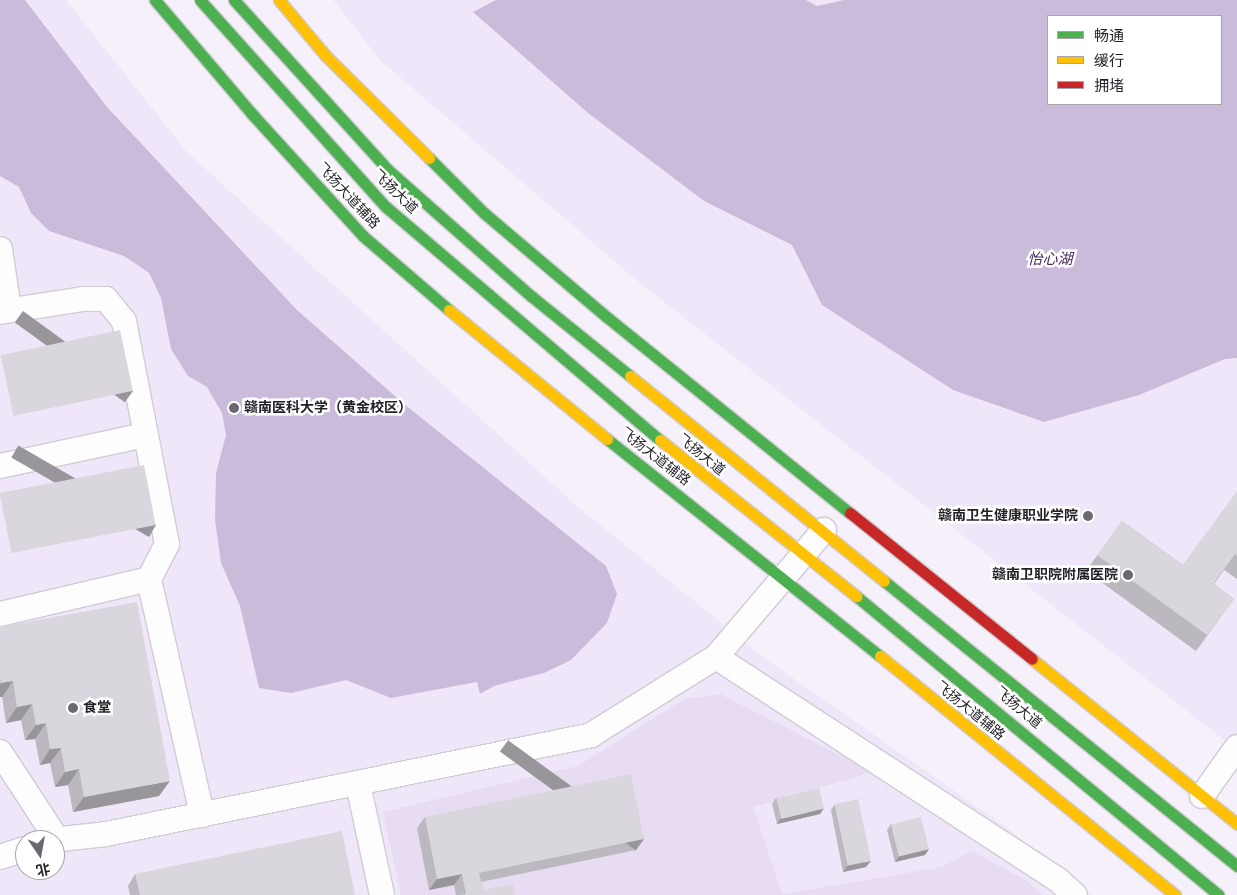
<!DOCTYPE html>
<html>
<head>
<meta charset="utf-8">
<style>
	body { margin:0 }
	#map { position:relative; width:1237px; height:895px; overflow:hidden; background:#f5f0fa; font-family:Figtree,"Noto Sans SC",sans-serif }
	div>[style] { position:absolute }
	.built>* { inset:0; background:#f0e6f9 }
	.green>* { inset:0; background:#e7dcf1 }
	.water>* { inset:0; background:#cbbbda }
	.roads { filter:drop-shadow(1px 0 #cfcbd3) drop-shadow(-1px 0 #cfcbd3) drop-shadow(0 1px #cfcbd3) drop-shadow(0 -1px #cfcbd3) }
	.street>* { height:24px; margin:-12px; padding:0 12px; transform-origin:12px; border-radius:12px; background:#fefdfe }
	.fast>* { height:11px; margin:-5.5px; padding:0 5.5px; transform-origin:5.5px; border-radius:5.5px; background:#4caf50 }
	.slow>* { height:11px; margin:-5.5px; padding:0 5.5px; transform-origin:5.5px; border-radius:5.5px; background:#ffc107 }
	.jam>* { height:11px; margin:-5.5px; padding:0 5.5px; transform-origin:5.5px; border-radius:5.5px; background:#c62828 }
	.wall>* { inset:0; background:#bbb8bf }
	.shaded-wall>* { inset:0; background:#99969b; transform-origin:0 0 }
	.building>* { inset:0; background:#dad6de; transform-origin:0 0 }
	.dots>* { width:14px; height:14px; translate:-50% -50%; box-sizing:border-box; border:2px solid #fff; border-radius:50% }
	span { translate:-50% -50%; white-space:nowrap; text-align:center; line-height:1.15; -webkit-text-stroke:5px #fff; paint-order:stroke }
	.street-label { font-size:14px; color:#221f26 }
	.poi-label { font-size:14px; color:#221f26; font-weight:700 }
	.left { translate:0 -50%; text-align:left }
	.right { translate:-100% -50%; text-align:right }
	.water-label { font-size:15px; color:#472a5d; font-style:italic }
	.legend { position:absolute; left:1047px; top:15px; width:175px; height:90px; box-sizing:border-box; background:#fff; border:1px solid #a7a5a8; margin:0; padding:6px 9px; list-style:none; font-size:15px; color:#221f26 }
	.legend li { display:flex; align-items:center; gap:10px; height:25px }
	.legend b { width:25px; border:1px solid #a7a5a8 }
	.north { position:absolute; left:15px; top:830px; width:50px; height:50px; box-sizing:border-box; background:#fff; border:1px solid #a7a5a8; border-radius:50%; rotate:168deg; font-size:14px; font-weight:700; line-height:20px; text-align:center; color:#221f26 }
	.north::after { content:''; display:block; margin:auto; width:18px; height:22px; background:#6c6870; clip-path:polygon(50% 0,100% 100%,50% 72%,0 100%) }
</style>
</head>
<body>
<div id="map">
	<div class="built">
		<div style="clip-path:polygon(evenodd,0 0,66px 0,187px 152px,578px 507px,767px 660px,1006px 827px,1091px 895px,0 895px,0 0,25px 840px,55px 840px,55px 870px,25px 870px,25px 840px)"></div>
		<div style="clip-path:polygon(evenodd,333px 0,1237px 0,1237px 750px,640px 283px,381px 61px,333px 0,1048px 16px,1221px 16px,1221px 104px,1048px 104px,1048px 16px)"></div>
	</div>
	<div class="green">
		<div style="clip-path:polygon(720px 694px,874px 772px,753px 807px,782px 894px,942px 867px,971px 851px,1026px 880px,1042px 895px,401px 895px,383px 812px,578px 766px,684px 699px)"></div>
	</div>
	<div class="water">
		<div style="clip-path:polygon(0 0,25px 0,107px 107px,297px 310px,404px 404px,606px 566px,617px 594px,607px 623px,571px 660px,544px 673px,494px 686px,480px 694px,477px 682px,391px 698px,346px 680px,291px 693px,259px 688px,240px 606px,221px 563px,215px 520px,216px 473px,226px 435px,222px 413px,207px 387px,188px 376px,171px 349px,161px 298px,149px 273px,124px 256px,49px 231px,31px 213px,19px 187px,0 176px)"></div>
		<div style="clip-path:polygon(evenodd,496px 0,806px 0,817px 6px,844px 0,1237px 0,1237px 358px,1225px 359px,1139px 395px,1044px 422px,953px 390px,822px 305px,792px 245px,704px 201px,588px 113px,473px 12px,496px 0,1048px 16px,1221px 16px,1221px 104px,1048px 104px,1048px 16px)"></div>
	</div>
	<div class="roads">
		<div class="street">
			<div style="left:0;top:249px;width:62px;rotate:81.6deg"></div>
			<div style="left:0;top:312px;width:84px;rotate:-8.9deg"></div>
			<div style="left:83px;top:299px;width:23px"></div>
			<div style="left:106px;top:299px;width:28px;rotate:51deg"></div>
			<div style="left:124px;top:321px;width:227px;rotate:79.1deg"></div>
			<div style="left:167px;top:544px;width:39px;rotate:117deg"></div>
			<div style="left:149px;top:579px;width:242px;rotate:77.3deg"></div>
			<div style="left:0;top:466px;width:147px;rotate:-12.1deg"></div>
			<div style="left:824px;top:530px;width:167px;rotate:130.4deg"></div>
			<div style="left:716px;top:657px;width:410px;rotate:33.1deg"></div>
			<div style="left:1059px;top:881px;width:21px;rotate:41deg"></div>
			<div style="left:0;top:614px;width:153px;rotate:-13.2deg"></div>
			<div style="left:0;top:752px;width:103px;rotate:56.9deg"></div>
			<div style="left:358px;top:784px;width:114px;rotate:77.8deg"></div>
			<div style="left:1202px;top:796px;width:60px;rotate:-54.5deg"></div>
			<div style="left:52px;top:840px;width:54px;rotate:-6.3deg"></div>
			<div style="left:106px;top:834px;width:495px;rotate:-11.5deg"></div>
			<div style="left:591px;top:735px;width:147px;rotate:-32deg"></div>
			<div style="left:0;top:857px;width:26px;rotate:-18deg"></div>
		</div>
		<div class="fast">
			<div style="left:155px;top:0;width:150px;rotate:49.6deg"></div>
			<div style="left:252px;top:114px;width:165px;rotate:47.7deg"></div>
			<div style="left:363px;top:236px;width:113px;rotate:40.7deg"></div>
			<div style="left:200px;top:0;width:278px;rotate:48.1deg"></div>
			<div style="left:386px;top:207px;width:360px;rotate:40.4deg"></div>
			<div style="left:234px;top:0;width:229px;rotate:47.8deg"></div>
			<div style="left:388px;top:170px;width:191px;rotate:41.4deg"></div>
			<div style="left:531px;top:296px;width:127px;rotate:38.9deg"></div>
			<div style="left:429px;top:158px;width:78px;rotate:45deg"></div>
			<div style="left:484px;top:213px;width:162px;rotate:40.3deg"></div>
			<div style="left:608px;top:318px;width:311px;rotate:38.9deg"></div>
			<div style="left:607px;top:439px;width:349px;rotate:38.5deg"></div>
			<div style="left:884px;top:581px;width:454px;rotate:38.9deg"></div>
			<div style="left:856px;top:596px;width:470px;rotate:39.5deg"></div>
		</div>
		<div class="slow">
			<div style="left:279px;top:0;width:73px;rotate:50deg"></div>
			<div style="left:326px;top:56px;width:145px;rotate:44.7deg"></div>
			<div style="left:449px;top:310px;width:204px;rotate:39.2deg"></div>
			<div style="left:630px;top:376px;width:326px;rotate:38.9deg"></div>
			<div style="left:660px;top:440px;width:251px;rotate:38.5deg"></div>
			<div style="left:880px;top:656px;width:380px;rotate:39deg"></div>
			<div style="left:1032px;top:659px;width:263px;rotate:38.8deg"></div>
		</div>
		<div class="jam">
			<div style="left:850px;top:513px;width:233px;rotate:38.7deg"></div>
		</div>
	</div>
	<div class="wall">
		<div style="clip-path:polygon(1237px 492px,1237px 579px,1224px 570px,1214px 584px,1234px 599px,1196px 651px,1086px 571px,1122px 521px,1183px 565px)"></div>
		<div style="clip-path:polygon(0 627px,159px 796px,73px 812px,68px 785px,55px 787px,50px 763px,40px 765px,35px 739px,25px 740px,21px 720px,6px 723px,2px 697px,0 697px)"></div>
		<div style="clip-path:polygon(776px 798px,824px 808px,820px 814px,777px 824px,772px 804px)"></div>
		<div style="clip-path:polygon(835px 804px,866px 867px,843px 872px,831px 810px)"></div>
		<div style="clip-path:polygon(425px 817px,644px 839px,636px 850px,481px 882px,483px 890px,515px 895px,456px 895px,454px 885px,429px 890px,417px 828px)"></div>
		<div style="clip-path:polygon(891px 824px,929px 849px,925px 855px,895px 862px,887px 830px)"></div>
		<div style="clip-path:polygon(135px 874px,355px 895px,130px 895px,128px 886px)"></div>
	</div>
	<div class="shaded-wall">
		<div style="left:133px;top:391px;width:14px;height:136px;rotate:126deg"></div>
		<div style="left:156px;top:525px;width:14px;height:159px;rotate:120deg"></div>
		<div style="clip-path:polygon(13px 681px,2px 697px,0 697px,0 685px,1px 683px)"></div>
		<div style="clip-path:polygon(32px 704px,21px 720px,6px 723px,17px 707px)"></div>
		<div style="clip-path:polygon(46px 723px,35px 739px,25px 740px,36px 725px)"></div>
		<div style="clip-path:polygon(61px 748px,50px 763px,40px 765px,50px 749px)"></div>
		<div style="clip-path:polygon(79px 769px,68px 785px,55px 787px,65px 772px)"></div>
		<div style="clip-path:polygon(170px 781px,159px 796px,73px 812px,84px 797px)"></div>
		<div style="clip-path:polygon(824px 808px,820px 814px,777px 824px,781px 818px)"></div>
		<div style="left:644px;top:839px;width:14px;height:168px;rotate:126deg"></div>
		<div style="clip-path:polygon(929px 849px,925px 855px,895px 862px,899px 856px)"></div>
		<div style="clip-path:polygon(871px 861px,866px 867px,843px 872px,847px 866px)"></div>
		<div style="clip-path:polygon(462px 874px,454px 885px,429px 890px,437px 879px)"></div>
	</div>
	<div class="building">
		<div style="left:120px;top:330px;width:62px;height:122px;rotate:78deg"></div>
		<div style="left:144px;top:465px;width:61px;height:147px;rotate:79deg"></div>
		<div style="clip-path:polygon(1237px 492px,1237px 556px,1235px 554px,1213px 584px,1234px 599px,1207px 635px,1097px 555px,1122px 521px,1183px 565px)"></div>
		<div style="clip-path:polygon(137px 602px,170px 781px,84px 797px,79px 769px,65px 772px,61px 748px,50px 749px,46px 723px,36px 725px,32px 704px,17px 707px,13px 681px,1px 683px,0 679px,0 627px)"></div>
		<div style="clip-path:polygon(631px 774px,644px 839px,479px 873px,483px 890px,513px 884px,515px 895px,461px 895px,466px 894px,462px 874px,437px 879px,425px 817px)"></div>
		<div style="left:819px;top:788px;width:21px;height:44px;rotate:76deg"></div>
		<div style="left:858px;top:799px;width:63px;height:24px;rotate:78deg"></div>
		<div style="left:921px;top:817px;width:33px;height:31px;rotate:76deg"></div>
		<div style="clip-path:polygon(342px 831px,355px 895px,140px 895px,135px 874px)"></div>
	</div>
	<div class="dots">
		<div style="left:234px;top:408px;background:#6c6870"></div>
		<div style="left:1088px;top:516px;background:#6c6870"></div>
		<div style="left:1128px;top:575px;background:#6c6870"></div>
		<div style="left:73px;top:708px;background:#6c6870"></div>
	</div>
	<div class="street-label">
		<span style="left:395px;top:192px;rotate:44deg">飞扬大道</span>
		<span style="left:348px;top:196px;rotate:47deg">飞扬大道辅路</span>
		<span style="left:701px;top:455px;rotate:39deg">飞扬大道</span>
		<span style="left:655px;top:457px;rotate:38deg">飞扬大道辅路</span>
		<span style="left:1018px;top:708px;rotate:40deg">飞扬大道</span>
		<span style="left:970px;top:711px;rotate:39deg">飞扬大道辅路</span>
	</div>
	<div class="poi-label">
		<span class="left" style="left:244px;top:408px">赣南医科大学（黄金校区）</span>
		<span class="right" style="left:1078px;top:516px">赣南卫生健康职业学院</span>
		<span class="right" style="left:1118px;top:575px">赣南卫职院附属医院</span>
		<span class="left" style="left:83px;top:708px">食堂</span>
	</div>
	<div class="water-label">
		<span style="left:1050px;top:260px">怡心湖</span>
	</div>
	<ul class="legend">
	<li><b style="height:6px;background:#4caf50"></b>畅通</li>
	<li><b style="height:6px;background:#ffc107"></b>缓行</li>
	<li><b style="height:6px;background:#c62828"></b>拥堵</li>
	</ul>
	<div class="north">北</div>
</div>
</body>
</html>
